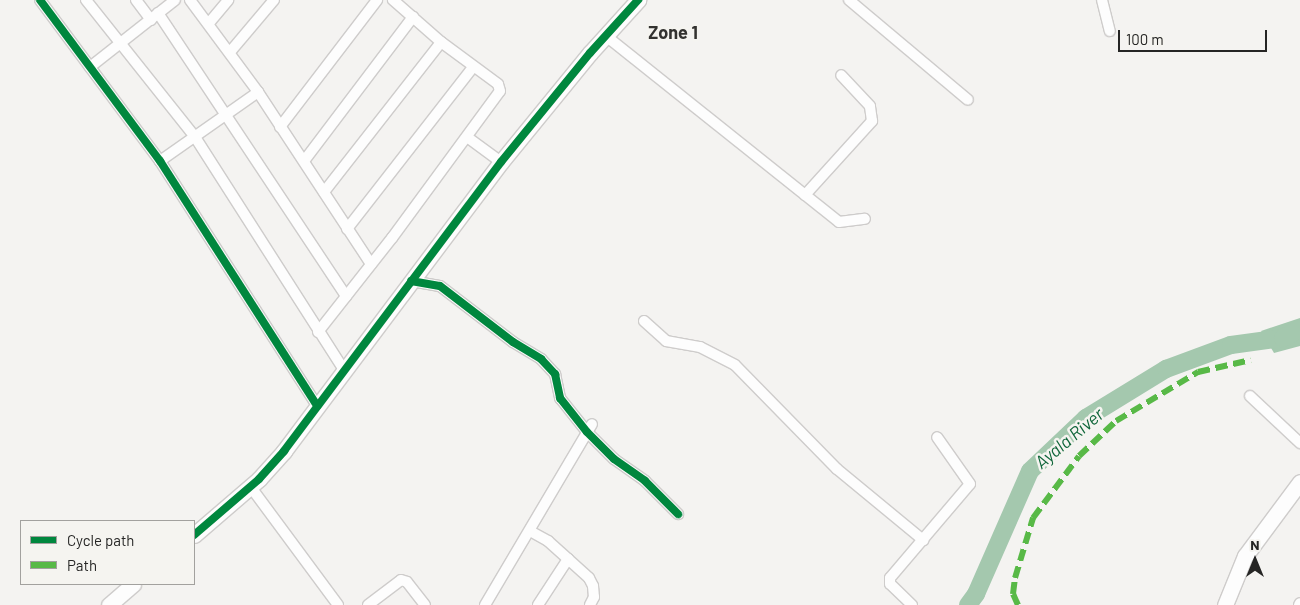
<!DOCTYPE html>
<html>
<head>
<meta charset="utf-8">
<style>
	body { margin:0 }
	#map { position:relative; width:1300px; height:605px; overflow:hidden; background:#f4f3f1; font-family:Barlow,sans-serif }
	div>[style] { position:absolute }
	.water>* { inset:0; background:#a4c8ae }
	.river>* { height:18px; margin:-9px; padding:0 9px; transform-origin:9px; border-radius:9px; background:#a4c8ae }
	.roads { filter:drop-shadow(1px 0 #cecccb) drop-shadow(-1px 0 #cecccb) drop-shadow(0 1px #cecccb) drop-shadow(0 -1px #cecccb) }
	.street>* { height:10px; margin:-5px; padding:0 5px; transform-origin:5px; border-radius:5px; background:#fdfdfd }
	.secondary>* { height:15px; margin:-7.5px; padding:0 7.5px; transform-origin:7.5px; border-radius:7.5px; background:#fdfdfd }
	.quiet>* { height:6px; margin-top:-3px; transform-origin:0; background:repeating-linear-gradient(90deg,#58b947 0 12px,transparent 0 18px) }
	.cycleway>* { height:8px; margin:-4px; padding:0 4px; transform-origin:4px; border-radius:4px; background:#00873e }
	span { translate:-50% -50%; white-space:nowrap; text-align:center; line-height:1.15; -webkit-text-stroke:5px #f5f4f0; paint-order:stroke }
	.neighbourhood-label { font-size:18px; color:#333230; font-weight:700 }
	.water-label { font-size:18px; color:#0f663a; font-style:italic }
	.legend { position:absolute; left:20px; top:520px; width:175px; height:65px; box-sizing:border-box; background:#f5f4f0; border:1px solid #a2a19e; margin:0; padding:6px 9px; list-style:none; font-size:15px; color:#252524 }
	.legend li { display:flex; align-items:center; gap:10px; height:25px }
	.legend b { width:25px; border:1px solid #a2a19e }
	.north { position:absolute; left:1230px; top:535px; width:50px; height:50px; -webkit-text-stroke:4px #f5f4f0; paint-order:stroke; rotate:0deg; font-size:14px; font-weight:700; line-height:20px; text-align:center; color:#252524 }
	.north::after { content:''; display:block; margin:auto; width:18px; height:22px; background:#252524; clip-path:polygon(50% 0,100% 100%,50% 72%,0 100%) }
	.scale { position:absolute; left:1118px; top:30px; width:149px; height:22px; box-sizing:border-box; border:2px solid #252524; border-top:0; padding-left:6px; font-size:15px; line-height:18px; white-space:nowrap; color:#252524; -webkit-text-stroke:4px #f5f4f0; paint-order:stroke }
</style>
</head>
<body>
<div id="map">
	<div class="water">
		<div style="clip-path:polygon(1300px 318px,1300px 346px,1274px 353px,1261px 331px)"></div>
	</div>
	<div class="river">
		<div style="left:968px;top:605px;width:14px;rotate:-54deg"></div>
		<div style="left:976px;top:594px;width:134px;rotate:-66.3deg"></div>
		<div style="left:1030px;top:471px;width:77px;rotate:-43.4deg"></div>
		<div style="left:1086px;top:418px;width:94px;rotate:-31.5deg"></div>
		<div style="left:1166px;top:369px;width:69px;rotate:-20.3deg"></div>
		<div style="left:1231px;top:345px;width:52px;rotate:-7.7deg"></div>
		<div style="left:1283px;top:338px;width:19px;rotate:-28deg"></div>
	</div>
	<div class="roads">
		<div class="street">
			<div style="left:40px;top:0;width:201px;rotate:53.3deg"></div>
			<div style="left:160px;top:161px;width:291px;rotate:57.3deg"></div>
			<div style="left:86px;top:0;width:175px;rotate:51.5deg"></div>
			<div style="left:195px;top:137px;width:277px;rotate:57.4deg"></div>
			<div style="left:136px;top:0;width:25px;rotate:53deg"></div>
			<div style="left:190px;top:0;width:114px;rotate:53.5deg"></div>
			<div style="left:258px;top:92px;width:206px;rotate:56.7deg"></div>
			<div style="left:849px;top:0;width:155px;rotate:40deg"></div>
			<div style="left:1102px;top:0;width:32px;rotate:76deg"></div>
			<div style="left:158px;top:13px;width:340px;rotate:56.4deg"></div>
			<div style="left:209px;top:23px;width:30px;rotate:-50deg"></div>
			<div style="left:606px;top:36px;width:298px;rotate:38.6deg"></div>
			<div style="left:839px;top:222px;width:26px;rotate:-7deg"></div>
			<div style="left:230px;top:52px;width:68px;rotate:-49.8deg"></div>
			<div style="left:90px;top:67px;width:108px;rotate:-38.2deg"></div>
			<div style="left:280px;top:127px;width:160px;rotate:-52.6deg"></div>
			<div style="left:467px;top:137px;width:42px;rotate:36.3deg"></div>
			<div style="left:160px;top:161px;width:120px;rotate:-35.1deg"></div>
			<div style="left:304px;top:161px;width:181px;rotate:-52.9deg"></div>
			<div style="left:324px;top:192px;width:190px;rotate:-52deg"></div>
			<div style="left:805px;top:195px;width:100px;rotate:-47.8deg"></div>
			<div style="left:872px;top:121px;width:15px;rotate:-98deg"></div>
			<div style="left:870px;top:106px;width:42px;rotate:-133.1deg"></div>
			<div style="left:347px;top:229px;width:205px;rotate:-52.1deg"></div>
			<div style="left:411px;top:281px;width:29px;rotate:10deg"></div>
			<div style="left:440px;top:286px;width:92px;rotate:37.5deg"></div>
			<div style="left:513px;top:342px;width:33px;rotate:31deg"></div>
			<div style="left:541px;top:359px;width:21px;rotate:47deg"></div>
			<div style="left:555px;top:374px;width:25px;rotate:78deg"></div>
			<div style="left:560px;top:398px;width:43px;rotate:51.5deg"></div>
			<div style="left:587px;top:432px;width:38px;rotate:45deg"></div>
			<div style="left:614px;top:459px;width:38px;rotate:35deg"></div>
			<div style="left:645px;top:481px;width:47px;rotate:45deg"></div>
			<div style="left:644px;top:321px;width:30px;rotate:42deg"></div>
			<div style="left:666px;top:341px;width:35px;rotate:10deg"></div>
			<div style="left:700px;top:347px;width:39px;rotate:27deg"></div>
			<div style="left:735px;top:365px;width:146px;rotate:45.6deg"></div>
			<div style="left:837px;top:469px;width:112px;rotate:39.5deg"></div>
			<div style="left:318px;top:332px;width:120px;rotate:-51.8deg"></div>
			<div style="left:392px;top:238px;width:182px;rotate:-53.7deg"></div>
			<div style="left:500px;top:91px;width:7px;rotate:-106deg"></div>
			<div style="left:498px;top:84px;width:71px;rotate:-143.6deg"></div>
			<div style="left:441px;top:42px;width:64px;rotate:-138.8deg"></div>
			<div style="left:1250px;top:396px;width:69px;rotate:43.2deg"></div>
			<div style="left:250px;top:486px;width:148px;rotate:53.5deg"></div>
			<div style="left:530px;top:531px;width:21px;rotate:29deg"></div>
			<div style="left:548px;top:541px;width:27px;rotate:42deg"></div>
			<div style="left:568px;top:559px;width:55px;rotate:123.1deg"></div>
			<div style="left:568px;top:559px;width:28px;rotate:42deg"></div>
			<div style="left:589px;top:578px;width:9px;rotate:63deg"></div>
			<div style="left:593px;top:586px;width:11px;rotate:85deg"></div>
			<div style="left:594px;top:597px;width:9px;rotate:117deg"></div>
			<div style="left:368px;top:605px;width:41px;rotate:-37.1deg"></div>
			<div style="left:401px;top:580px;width:6px;rotate:18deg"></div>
			<div style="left:407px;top:582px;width:29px;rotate:52deg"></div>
			<div style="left:485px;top:605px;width:210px;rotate:-59.4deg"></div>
			<div style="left:912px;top:605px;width:30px;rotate:-136deg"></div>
			<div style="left:890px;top:584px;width:6px;rotate:-90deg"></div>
			<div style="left:890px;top:578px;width:123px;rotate:-49.6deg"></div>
			<div style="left:970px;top:484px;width:57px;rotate:-125.1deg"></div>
			<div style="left:1299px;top:605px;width:2px;rotate:-63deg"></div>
		</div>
		<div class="secondary">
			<div style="left:194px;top:535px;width:86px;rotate:-40.7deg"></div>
			<div style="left:259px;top:479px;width:38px;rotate:-48deg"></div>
			<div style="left:284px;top:451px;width:361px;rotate:-53.1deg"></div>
			<div style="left:501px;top:162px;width:141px;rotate:-50.8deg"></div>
			<div style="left:590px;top:53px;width:72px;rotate:-47.8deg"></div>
			<div style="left:109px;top:605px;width:32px;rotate:-41deg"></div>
			<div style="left:1225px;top:605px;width:53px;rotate:-67.8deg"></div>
			<div style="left:1245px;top:556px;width:92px;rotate:-53.4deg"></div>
		</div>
	</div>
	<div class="quiet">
		<div style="left:1018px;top:605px;width:12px;rotate:-114deg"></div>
		<div style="left:1013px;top:594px;width:16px;rotate:-83deg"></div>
		<div style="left:1015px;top:578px;width:63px;rotate:-73.3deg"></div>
		<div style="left:1033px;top:518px;width:77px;rotate:-53.4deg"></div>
		<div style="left:1079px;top:456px;width:51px;rotate:-43.4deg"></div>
		<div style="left:1116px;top:421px;width:96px;rotate:-30.9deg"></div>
		<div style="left:1198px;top:372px;width:54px;rotate:-12.8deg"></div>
	</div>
	<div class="cycleway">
		<div style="left:40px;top:0;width:201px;rotate:53.3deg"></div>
		<div style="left:160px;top:161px;width:291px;rotate:57.3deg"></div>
		<div style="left:411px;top:281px;width:29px;rotate:10deg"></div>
		<div style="left:440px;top:286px;width:92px;rotate:37.5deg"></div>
		<div style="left:513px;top:342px;width:33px;rotate:31deg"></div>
		<div style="left:541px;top:359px;width:21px;rotate:47deg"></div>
		<div style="left:555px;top:374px;width:25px;rotate:78deg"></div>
		<div style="left:560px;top:398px;width:43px;rotate:51.5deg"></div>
		<div style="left:587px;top:432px;width:38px;rotate:45deg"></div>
		<div style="left:614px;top:459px;width:38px;rotate:35deg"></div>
		<div style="left:645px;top:481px;width:47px;rotate:45deg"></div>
		<div style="left:194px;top:535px;width:86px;rotate:-40.7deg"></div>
		<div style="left:259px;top:479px;width:38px;rotate:-48deg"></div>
		<div style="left:284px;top:451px;width:361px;rotate:-53.1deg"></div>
		<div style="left:501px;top:162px;width:141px;rotate:-50.8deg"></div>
		<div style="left:590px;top:53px;width:72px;rotate:-47.8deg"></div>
	</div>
	<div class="neighbourhood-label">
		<span style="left:673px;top:32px">Zone 1</span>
	</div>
	<div class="water-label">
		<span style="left:1069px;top:438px;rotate:-40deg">Ayala River</span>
	</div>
	<ul class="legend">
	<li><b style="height:6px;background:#00873e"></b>Cycle path</li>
	<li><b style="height:6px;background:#58b947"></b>Path</li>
	</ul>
	<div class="north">N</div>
	<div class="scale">100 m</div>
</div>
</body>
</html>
